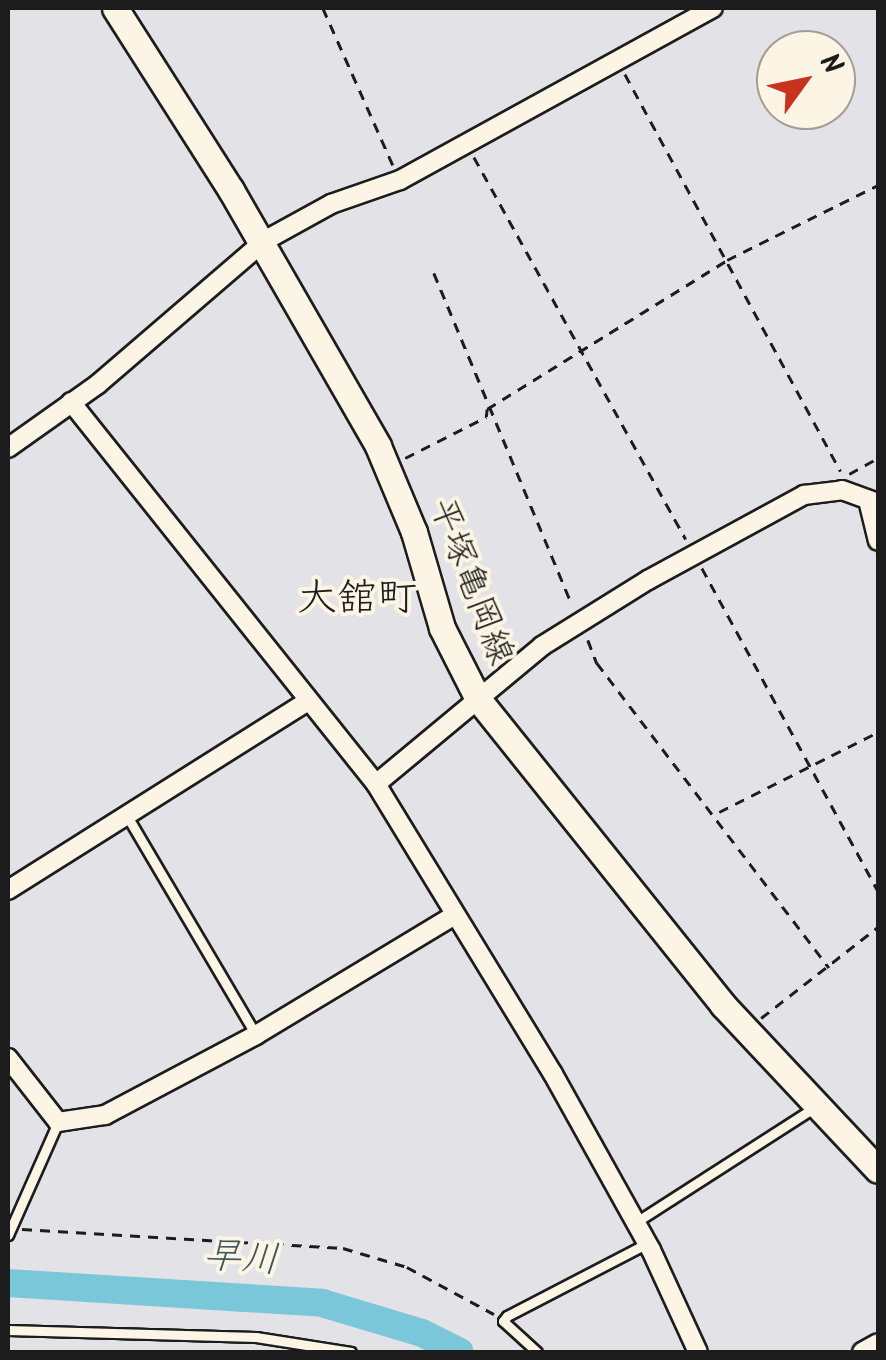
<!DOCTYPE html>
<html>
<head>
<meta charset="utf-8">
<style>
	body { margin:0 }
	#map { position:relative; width:886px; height:1360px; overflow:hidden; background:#e3e2e6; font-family:Kalam,"Klee One",sans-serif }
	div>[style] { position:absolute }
	.river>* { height:28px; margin:-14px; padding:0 14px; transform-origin:14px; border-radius:14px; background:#7ac7d9 }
	.path>* { height:2.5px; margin-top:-1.25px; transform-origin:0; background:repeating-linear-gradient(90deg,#1c1c1c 0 10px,transparent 0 18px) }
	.roads { filter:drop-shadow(2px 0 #1c1c1c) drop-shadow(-2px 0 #1c1c1c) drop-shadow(0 2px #1c1c1c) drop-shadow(0 -2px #1c1c1c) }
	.lane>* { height:9px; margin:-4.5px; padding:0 4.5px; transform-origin:4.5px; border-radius:4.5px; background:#fcf5e5 }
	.street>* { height:18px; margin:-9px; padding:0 9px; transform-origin:9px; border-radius:9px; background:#fcf5e5 }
	.secondary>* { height:25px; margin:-12.5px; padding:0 12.5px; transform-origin:12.5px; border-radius:12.5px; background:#fcf5e5 }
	span { translate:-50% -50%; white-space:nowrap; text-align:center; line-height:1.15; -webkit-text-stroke:8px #fcf5e5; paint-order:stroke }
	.street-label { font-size:35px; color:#1c1c1c }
	.water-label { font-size:38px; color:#3d585e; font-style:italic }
	.quarter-label { font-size:40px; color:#1c1c1c }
	.frame { position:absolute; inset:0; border:10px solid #1c1c1c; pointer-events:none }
	.north { position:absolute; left:756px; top:30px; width:100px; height:100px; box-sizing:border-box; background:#fcf5e5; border:2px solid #a29e95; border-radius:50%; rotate:57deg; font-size:28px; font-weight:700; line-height:40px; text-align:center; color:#1c1c1c }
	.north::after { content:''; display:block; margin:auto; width:35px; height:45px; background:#c8321e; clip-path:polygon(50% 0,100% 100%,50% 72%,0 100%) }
</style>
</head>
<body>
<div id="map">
	<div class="river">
		<div style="left:8px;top:1283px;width:315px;rotate:3.6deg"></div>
		<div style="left:322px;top:1303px;width:104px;rotate:16.7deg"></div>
		<div style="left:422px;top:1333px;width:42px;rotate:26.6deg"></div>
	</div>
	<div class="path">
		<div style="left:323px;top:8px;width:172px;rotate:66deg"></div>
		<div style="left:625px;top:74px;width:452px;rotate:61.5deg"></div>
		<div style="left:474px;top:157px;width:437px;rotate:61deg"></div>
		<div style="left:434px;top:273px;width:360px;rotate:67.4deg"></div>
		<div style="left:405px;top:458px;width:91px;rotate:-26.8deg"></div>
		<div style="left:486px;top:417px;width:8px;rotate:-83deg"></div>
		<div style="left:487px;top:409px;width:282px;rotate:-31.8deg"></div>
		<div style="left:727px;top:260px;width:169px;rotate:-26.4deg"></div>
		<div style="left:849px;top:474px;width:33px;rotate:-29deg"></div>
		<div style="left:702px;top:568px;width:368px;rotate:61.4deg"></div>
		<div style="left:588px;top:640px;width:25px;rotate:69deg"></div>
		<div style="left:597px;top:663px;width:383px;rotate:52.7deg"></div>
		<div style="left:719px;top:812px;width:178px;rotate:-26.7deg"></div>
		<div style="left:761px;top:1018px;width:148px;rotate:-37.9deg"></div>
		<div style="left:22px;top:1229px;width:322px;rotate:3.4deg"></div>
		<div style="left:343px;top:1248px;width:67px;rotate:16.5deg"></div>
		<div style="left:407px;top:1267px;width:99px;rotate:28.4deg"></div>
	</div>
	<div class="roads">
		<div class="lane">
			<div style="left:127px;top:816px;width:254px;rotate:59.5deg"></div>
			<div style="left:636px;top:1222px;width:213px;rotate:-32.7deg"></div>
			<div style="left:8px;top:1235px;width:124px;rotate:-66.1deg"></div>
			<div style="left:8px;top:1330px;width:248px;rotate:1.6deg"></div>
			<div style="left:256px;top:1337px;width:96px;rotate:9deg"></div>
			<div style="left:537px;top:1352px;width:46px;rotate:-137.6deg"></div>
			<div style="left:503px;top:1321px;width:6px;rotate:-51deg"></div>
			<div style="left:507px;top:1316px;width:159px;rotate:-27.4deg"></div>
		</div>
		<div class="street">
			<div style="left:71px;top:402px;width:489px;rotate:51.4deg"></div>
			<div style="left:376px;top:784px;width:340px;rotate:58.6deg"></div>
			<div style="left:553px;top:1074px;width:201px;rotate:60.9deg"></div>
			<div style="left:651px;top:1250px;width:112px;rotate:65.3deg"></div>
			<div style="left:8px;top:448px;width:110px;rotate:-35.4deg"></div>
			<div style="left:98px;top:384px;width:219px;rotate:-40.7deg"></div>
			<div style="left:264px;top:241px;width:77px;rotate:-28.9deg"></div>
			<div style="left:331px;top:204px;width:73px;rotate:-19.2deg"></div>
			<div style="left:400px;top:180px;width:357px;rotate:-28.8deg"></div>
			<div style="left:868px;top:500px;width:42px;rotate:76.3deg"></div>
			<div style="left:376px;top:784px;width:216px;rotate:-39.7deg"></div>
			<div style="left:542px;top:646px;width:125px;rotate:-31.9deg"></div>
			<div style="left:648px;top:580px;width:178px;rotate:-28.6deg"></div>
			<div style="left:804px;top:495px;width:38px;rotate:-7deg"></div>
			<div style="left:842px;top:490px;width:38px;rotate:20deg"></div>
			<div style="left:8px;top:890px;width:352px;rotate:-32.2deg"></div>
			<div style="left:8px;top:1058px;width:81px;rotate:52deg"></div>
			<div style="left:58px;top:1122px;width:48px;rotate:-8.5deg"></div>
			<div style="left:105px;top:1115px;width:171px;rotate:-27.9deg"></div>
			<div style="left:256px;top:1035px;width:230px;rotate:-31.1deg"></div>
			<div style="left:862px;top:1352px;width:18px;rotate:-29deg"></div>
		</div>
		<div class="secondary">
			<div style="left:115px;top:8px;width:216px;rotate:57.5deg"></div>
			<div style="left:231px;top:190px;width:295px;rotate:60.1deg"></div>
			<div style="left:378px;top:446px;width:93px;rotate:67.3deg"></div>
			<div style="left:414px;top:532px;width:100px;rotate:73.7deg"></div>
			<div style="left:442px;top:628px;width:80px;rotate:63.1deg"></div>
			<div style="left:478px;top:699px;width:392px;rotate:51.3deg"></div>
			<div style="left:723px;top:1005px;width:226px;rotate:46.8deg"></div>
		</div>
	</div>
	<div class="street-label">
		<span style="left:470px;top:582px;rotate:69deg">平塚亀岡線</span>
	</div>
	<div class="water-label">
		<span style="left:241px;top:1260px;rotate:4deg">早川</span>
	</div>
	<div class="quarter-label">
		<span style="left:357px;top:599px">大舘町</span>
	</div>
	<div class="frame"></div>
	<div class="north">N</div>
</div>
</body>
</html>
